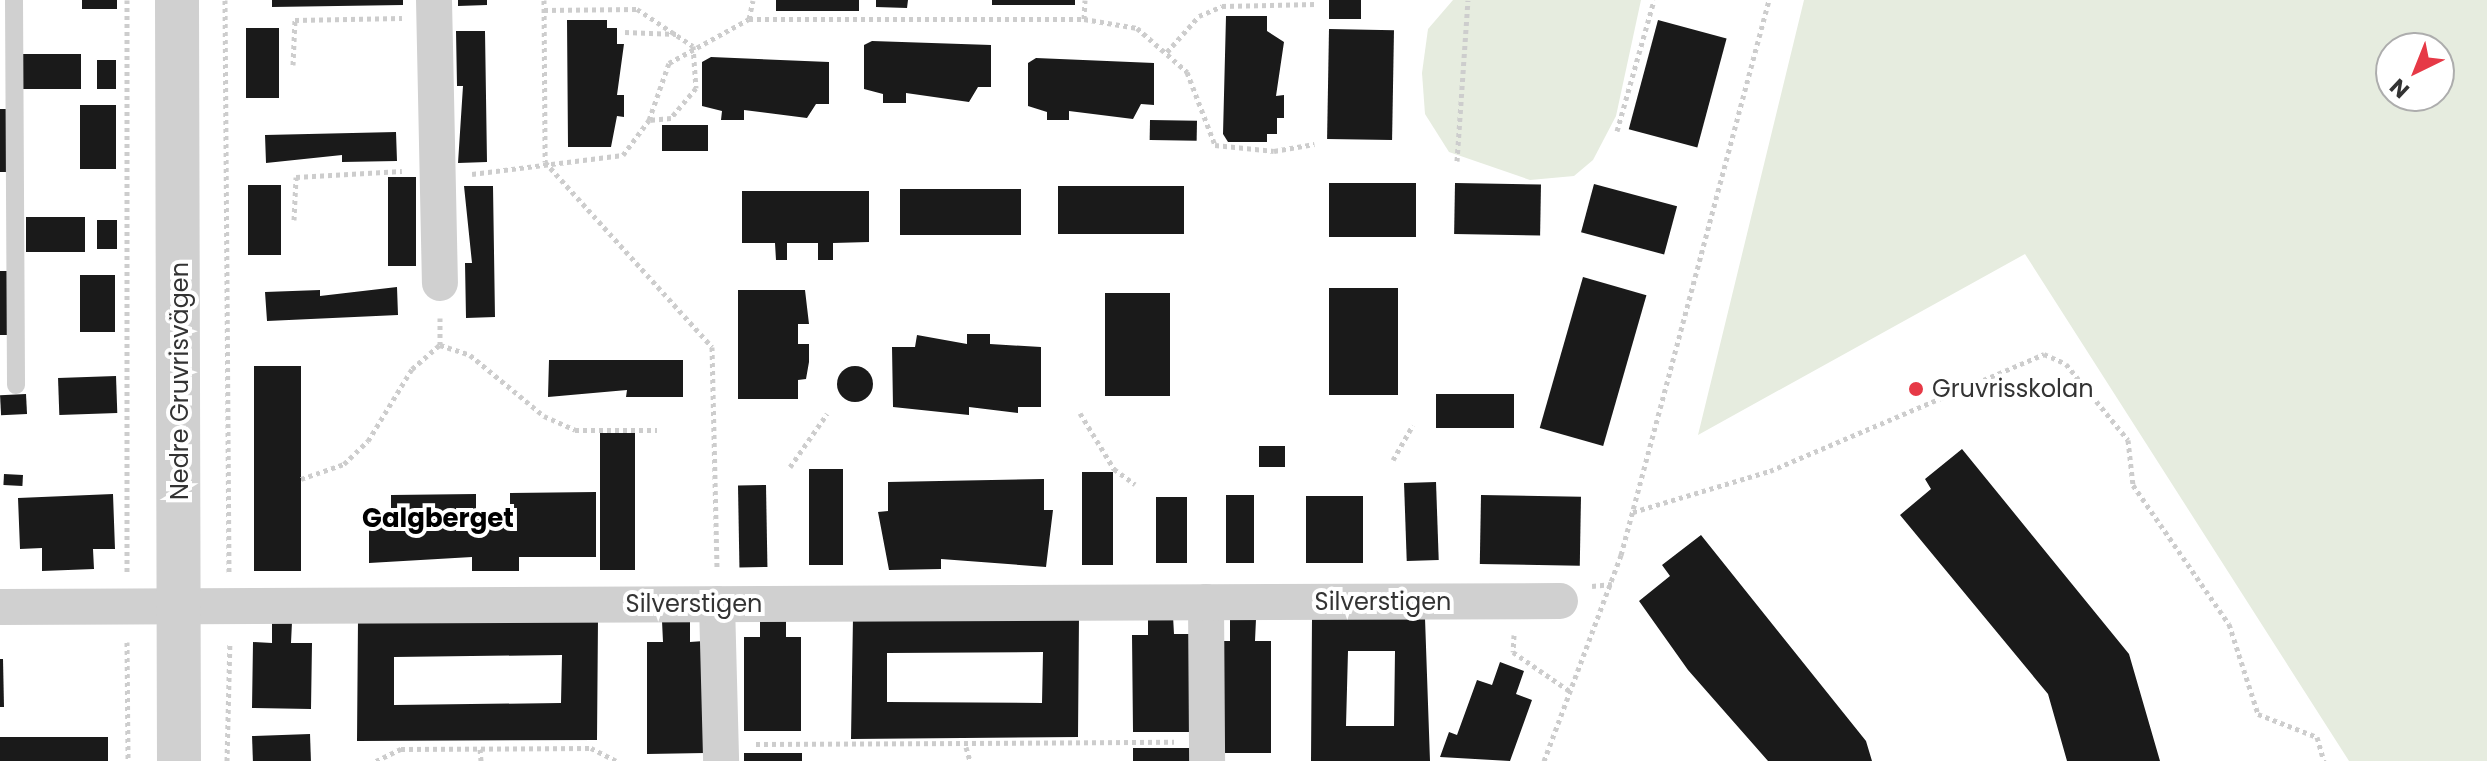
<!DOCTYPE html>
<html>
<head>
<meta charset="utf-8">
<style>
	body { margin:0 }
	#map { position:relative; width:2487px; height:761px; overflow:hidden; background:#fff; font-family:Poppins,sans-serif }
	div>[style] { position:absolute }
	.green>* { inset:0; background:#e6ecdf }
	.building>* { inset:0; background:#1a1a1a; transform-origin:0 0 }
	.round { border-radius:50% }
	.path>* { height:5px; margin-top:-2.5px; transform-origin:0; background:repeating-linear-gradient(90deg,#cdcdcd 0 4px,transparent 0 8px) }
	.service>* { height:18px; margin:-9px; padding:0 9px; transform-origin:9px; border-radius:9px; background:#d0d0d0 }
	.minor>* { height:36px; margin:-18px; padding:0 18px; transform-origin:18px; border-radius:18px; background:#d0d0d0 }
	.tertiary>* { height:44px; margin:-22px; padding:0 22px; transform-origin:22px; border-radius:22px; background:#d0d0d0 }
	.dots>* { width:22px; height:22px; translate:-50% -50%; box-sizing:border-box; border:4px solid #fff; border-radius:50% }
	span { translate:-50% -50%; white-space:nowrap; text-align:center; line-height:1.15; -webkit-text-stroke:8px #fff; paint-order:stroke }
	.street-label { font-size:24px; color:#333 }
	.poi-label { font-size:24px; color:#333 }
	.left { translate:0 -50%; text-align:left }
	.neighbourhood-label { font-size:26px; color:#000; font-weight:700 }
	.north { position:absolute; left:2375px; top:32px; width:80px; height:80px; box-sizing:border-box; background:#fff; border:2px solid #adadad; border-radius:50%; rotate:223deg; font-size:22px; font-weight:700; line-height:32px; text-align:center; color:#333 }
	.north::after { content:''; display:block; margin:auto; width:28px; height:36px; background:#e63946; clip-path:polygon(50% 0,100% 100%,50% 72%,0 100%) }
</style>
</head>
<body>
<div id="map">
	<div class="green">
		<div style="clip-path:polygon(1453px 0,1641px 0,1616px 116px,1593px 160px,1574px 176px,1530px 180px,1449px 152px,1425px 114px,1422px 73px,1428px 29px)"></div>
		<div style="clip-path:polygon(evenodd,1804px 0,2487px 0,2487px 761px,2349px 761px,2025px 254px,1698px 435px,1804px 0,2391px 48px,2439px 48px,2439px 96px,2391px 96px,2391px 48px)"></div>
	</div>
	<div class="building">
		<div style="left:82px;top:0;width:35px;height:9px"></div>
		<div style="clip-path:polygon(272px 0,403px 0,403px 5px,272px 7px)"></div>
		<div style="clip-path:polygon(458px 0,487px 0,487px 5px,458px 6px)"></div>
		<div style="left:776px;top:0;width:83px;height:11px"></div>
		<div style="clip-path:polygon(876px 0,908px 0,907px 8px,876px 7px)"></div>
		<div style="left:992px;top:0;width:83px;height:5px"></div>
		<div style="left:1329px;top:0;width:32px;height:19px"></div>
		<div style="clip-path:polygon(1226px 16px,1267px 16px,1267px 31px,1284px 42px,1276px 96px,1284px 95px,1284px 118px,1277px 118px,1277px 134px,1267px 134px,1267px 142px,1228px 142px,1223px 134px)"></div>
		<div style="clip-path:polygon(567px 20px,607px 20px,607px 28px,617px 28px,617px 44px,624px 44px,617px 95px,624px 95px,624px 117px,617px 116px,611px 147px,568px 147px)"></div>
		<div style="left:1658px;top:20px;width:71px;height:113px;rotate:15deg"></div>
		<div style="left:246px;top:28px;width:33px;height:70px"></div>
		<div style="left:1329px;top:29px;width:65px;height:110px;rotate:1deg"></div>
		<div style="clip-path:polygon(456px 31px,485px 31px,487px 162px,458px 163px,463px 86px,457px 86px)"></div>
		<div style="clip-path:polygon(872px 41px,991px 45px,991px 87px,978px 87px,969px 102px,906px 93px,906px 103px,883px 103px,883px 94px,864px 89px,864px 45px)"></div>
		<div style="left:22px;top:54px;width:59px;height:35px"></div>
		<div style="clip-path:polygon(711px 57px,829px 62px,829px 104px,816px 104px,807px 118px,744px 110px,744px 120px,721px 120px,722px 111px,702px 106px,702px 62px)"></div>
		<div style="clip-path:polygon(1036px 58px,1154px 63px,1154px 105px,1141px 104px,1133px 119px,1069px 111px,1069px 120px,1047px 120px,1047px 112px,1028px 106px,1028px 63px)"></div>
		<div style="left:97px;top:60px;width:19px;height:29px"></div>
		<div style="left:80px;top:105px;width:36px;height:64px"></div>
		<div style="left:0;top:109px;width:9px;height:63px"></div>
		<div style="left:1150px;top:120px;width:47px;height:20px;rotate:1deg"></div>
		<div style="left:662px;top:125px;width:46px;height:26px"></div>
		<div style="clip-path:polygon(396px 132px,397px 161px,342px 162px,342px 155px,266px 163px,265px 135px)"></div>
		<div style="left:416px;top:177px;width:89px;height:28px;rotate:90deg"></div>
		<div style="left:1416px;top:183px;width:54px;height:87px;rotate:90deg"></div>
		<div style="left:1455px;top:183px;width:86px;height:51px;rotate:1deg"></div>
		<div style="left:1594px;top:184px;width:86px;height:50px;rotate:15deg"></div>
		<div style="left:281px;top:185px;width:70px;height:33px;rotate:90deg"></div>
		<div style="clip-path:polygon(464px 186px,493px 186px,495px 317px,466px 318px,465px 263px,472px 263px)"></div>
		<div style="left:1058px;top:186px;width:126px;height:48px"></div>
		<div style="left:900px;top:189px;width:121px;height:46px"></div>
		<div style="clip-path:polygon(742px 191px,869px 191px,869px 242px,833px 243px,833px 260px,818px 260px,818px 243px,787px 243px,787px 260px,776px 260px,775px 243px,742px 243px)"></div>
		<div style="left:26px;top:217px;width:59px;height:35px"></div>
		<div style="left:97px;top:220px;width:20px;height:29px"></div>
		<div style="left:0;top:271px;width:8px;height:64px"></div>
		<div style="left:80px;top:275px;width:35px;height:57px"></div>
		<div style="left:1583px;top:277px;width:66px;height:157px;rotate:16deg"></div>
		<div style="clip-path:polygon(397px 287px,398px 315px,267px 321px,265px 292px,320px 290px,320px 296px)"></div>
		<div style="left:1329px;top:288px;width:69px;height:107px"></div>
		<div style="clip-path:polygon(738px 290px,805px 290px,809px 324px,798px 324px,798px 344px,809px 344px,809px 362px,806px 379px,798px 380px,798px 399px,738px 399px)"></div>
		<div style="left:1105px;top:293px;width:65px;height:103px"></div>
		<div style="clip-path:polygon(967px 334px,990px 334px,990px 344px,1041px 347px,1041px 407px,1018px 407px,1018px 413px,969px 407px,969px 415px,893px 407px,892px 347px,915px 347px,917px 335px,967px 344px)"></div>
		<div style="clip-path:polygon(549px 360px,683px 360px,683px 397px,626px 397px,627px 390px,548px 397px)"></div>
		<div style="left:254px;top:366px;width:47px;height:205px"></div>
		<div class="round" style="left:837px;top:366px;width:36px;height:36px"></div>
		<div style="left:116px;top:376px;width:37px;height:58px;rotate:88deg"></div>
		<div style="left:26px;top:394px;width:20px;height:26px;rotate:87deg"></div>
		<div style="left:1436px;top:394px;width:78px;height:34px"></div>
		<div style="left:635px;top:433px;width:137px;height:35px;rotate:90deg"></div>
		<div style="left:1285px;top:446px;width:21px;height:26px;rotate:90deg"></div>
		<div style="clip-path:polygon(1962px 449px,2129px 654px,2160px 761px,2067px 761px,2048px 694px,1900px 515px,1931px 489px,1925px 479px)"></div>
		<div style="left:809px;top:469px;width:34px;height:96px"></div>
		<div style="left:1082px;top:472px;width:31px;height:93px"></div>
		<div style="left:4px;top:474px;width:19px;height:11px;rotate:3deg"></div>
		<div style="clip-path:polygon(1044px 479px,1044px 510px,1053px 510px,1046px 567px,941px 559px,941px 569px,889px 570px,878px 512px,888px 511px,888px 482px)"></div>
		<div style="left:1436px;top:482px;width:78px;height:32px;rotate:88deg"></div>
		<div style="left:766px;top:485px;width:82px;height:28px;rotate:89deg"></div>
		<div style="clip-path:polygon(596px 492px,596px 557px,519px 557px,519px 571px,472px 571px,472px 557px,369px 563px,369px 510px,391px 510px,391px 495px,476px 494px,476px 517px,510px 517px,510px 493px)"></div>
		<div style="clip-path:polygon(113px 494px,115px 549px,93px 549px,94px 569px,42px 571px,42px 548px,20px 549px,18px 498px)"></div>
		<div style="left:1226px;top:495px;width:28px;height:68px"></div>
		<div style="left:1481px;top:495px;width:100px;height:69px;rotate:1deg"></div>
		<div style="left:1306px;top:496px;width:57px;height:67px"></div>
		<div style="left:1156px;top:497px;width:31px;height:66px"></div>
		<div style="clip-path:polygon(1701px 535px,1866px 741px,1872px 761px,1768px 761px,1688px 670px,1639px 601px,1670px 576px,1662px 565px)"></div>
		<div style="clip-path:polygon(1148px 615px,1173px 616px,1174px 634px,1189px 634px,1189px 732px,1133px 732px,1132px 635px,1148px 635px)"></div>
		<div style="clip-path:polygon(evenodd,1079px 616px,1078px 737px,851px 739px,853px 617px,1079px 616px,1043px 652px,1042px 703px,887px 702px,887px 653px,1043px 652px)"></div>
		<div style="clip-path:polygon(evenodd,1312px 617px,1425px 618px,1430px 761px,1311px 761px,1312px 617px,1348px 651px,1395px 651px,1394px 726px,1346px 726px,1348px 651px)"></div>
		<div style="clip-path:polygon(evenodd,358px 618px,598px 619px,597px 740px,357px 741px,358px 618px,562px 655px,561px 703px,394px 705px,394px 657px,562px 655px)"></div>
		<div style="clip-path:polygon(760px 619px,786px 619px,786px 637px,801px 637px,801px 731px,744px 731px,744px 637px,760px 637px)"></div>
		<div style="clip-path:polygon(1230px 619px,1256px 619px,1255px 641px,1271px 641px,1271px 753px,1215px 753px,1215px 641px,1230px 641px)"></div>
		<div style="clip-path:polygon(662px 621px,690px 621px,690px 642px,704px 641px,705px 753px,647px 754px,647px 642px,663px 642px)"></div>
		<div style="clip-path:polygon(272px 622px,292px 622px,291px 643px,312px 643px,311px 709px,252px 708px,253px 642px,272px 643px)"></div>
		<div style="clip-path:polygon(0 659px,3px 659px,4px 707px,0 707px)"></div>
		<div style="clip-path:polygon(1500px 662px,1524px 671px,1516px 694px,1532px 700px,1510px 761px,1440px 757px,1449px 732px,1457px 735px,1477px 680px,1492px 685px)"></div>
		<div style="left:310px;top:734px;width:27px;height:58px;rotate:88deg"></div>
		<div style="left:108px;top:737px;width:24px;height:108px;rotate:90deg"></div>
		<div style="left:1193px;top:748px;width:13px;height:60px;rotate:90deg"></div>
		<div style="left:744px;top:753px;width:58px;height:8px"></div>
	</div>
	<div class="path">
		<div style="left:127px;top:0;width:572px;rotate:90deg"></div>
		<div style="left:225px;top:0;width:572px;rotate:89.6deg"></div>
		<div style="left:544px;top:0;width:162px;rotate:89.6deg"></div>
		<div style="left:545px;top:162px;width:249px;rotate:47.9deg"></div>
		<div style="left:712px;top:347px;width:223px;rotate:88.7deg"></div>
		<div style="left:544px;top:10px;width:93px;rotate:-0.6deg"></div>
		<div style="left:637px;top:9px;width:67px;rotate:33.5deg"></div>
		<div style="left:693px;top:46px;width:42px;rotate:85.9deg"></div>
		<div style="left:696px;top:88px;width:39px;rotate:130deg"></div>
		<div style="left:671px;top:118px;width:22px;rotate:175deg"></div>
		<div style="left:749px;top:19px;width:19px;rotate:-78deg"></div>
		<div style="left:1084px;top:19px;width:19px;rotate:-87deg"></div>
		<div style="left:625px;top:32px;width:51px;rotate:2.2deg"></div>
		<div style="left:1167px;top:52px;width:48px;rotate:-48.4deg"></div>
		<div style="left:1199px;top:16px;width:25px;rotate:-23deg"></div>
		<div style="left:1222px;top:6px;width:93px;rotate:-1.2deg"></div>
		<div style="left:293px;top:65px;width:45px;rotate:-87.5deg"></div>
		<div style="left:295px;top:20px;width:107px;rotate:-1.1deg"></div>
		<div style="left:1617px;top:131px;width:136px;rotate:-74.2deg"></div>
		<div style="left:1457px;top:161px;width:161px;rotate:-86.1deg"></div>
		<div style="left:472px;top:174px;width:152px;rotate:-7.2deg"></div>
		<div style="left:623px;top:155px;width:44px;rotate:-53.4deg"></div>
		<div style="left:649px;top:120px;width:60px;rotate:-70.7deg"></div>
		<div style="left:669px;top:63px;width:91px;rotate:-28.8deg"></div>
		<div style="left:749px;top:19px;width:335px"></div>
		<div style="left:1084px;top:19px;width:54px;rotate:9.6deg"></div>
		<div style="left:1137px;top:28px;width:67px;rotate:41.3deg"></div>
		<div style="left:1187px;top:72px;width:78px;rotate:69deg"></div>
		<div style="left:1215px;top:145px;width:59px;rotate:5.8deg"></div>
		<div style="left:1274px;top:151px;width:41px;rotate:-9.9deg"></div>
		<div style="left:294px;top:220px;width:43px;rotate:-87.3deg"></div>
		<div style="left:296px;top:177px;width:106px;rotate:-3.2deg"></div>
		<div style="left:440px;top:318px;width:27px;rotate:90deg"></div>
		<div style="left:440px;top:345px;width:32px;rotate:18deg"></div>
		<div style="left:470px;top:355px;width:96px;rotate:39.5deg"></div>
		<div style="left:544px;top:416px;width:34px;rotate:24deg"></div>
		<div style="left:575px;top:430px;width:82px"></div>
		<div style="left:1080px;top:413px;width:66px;rotate:58.7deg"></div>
		<div style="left:1114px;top:469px;width:26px;rotate:36deg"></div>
		<div style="left:1393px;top:460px;width:40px;rotate:-60.3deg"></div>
		<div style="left:790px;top:467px;width:65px;rotate:-55.1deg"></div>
		<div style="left:301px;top:479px;width:46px;rotate:-19.2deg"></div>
		<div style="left:344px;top:464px;width:33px;rotate:-44deg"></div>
		<div style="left:368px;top:441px;width:84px;rotate:-58.6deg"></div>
		<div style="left:412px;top:369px;width:37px;rotate:-41deg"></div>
		<div style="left:1633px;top:512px;width:143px;rotate:-16.7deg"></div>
		<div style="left:1770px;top:471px;width:298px;rotate:-23.1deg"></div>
		<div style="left:2044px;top:354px;width:24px;rotate:24deg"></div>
		<div style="left:2066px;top:364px;width:98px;rotate:50.8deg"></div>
		<div style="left:2128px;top:440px;width:45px;rotate:83.7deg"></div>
		<div style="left:2133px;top:485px;width:169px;rotate:55.4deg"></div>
		<div style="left:2229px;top:624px;width:95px;rotate:72.1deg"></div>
		<div style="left:2258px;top:714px;width:63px;rotate:21.3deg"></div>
		<div style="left:2317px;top:737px;width:25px;rotate:74deg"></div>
		<div style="left:1592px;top:586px;width:20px;rotate:-6deg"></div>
		<div style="left:1514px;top:635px;width:17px;rotate:93deg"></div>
		<div style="left:1513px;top:652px;width:70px;rotate:34.6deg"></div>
		<div style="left:127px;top:642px;width:119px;rotate:89.5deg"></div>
		<div style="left:756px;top:744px;width:418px;rotate:-0.3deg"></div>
		<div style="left:966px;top:747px;width:15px;rotate:74deg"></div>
		<div style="left:480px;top:749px;width:12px;rotate:85deg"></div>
		<div style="left:227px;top:761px;width:119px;rotate:-88.6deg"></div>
		<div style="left:376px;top:761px;width:28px;rotate:-26deg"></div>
		<div style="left:401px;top:749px;width:190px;rotate:-0.3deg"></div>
		<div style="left:591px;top:748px;width:28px;rotate:27deg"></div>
		<div style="left:1544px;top:761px;width:220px;rotate:-69.5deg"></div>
		<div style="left:1621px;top:555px;width:574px;rotate:-75.07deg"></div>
	</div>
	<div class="service">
		<div style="left:14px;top:0;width:385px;rotate:89.7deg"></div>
	</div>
	<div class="minor">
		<div style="left:434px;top:0;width:283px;rotate:88.8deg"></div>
		<div style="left:1206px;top:602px;width:159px;rotate:89.6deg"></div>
		<div style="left:717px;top:604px;width:157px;rotate:88.5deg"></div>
		<div style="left:0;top:607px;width:1560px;rotate:-0.22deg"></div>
	</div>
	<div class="tertiary">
		<div style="left:177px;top:0;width:761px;rotate:89.85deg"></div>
	</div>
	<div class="dots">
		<div style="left:1916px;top:389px;background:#e63946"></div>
	</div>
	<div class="street-label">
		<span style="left:180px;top:381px;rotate:-90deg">Nedre Gruvrisvägen</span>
		<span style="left:1383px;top:602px">Silverstigen</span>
		<span style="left:694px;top:604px">Silverstigen</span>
	</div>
	<div class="poi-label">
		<span class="left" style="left:1932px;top:389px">Gruvrisskolan</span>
	</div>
	<div class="neighbourhood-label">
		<span style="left:438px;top:519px">Galgberget</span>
	</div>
	<div class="north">N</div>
</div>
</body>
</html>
